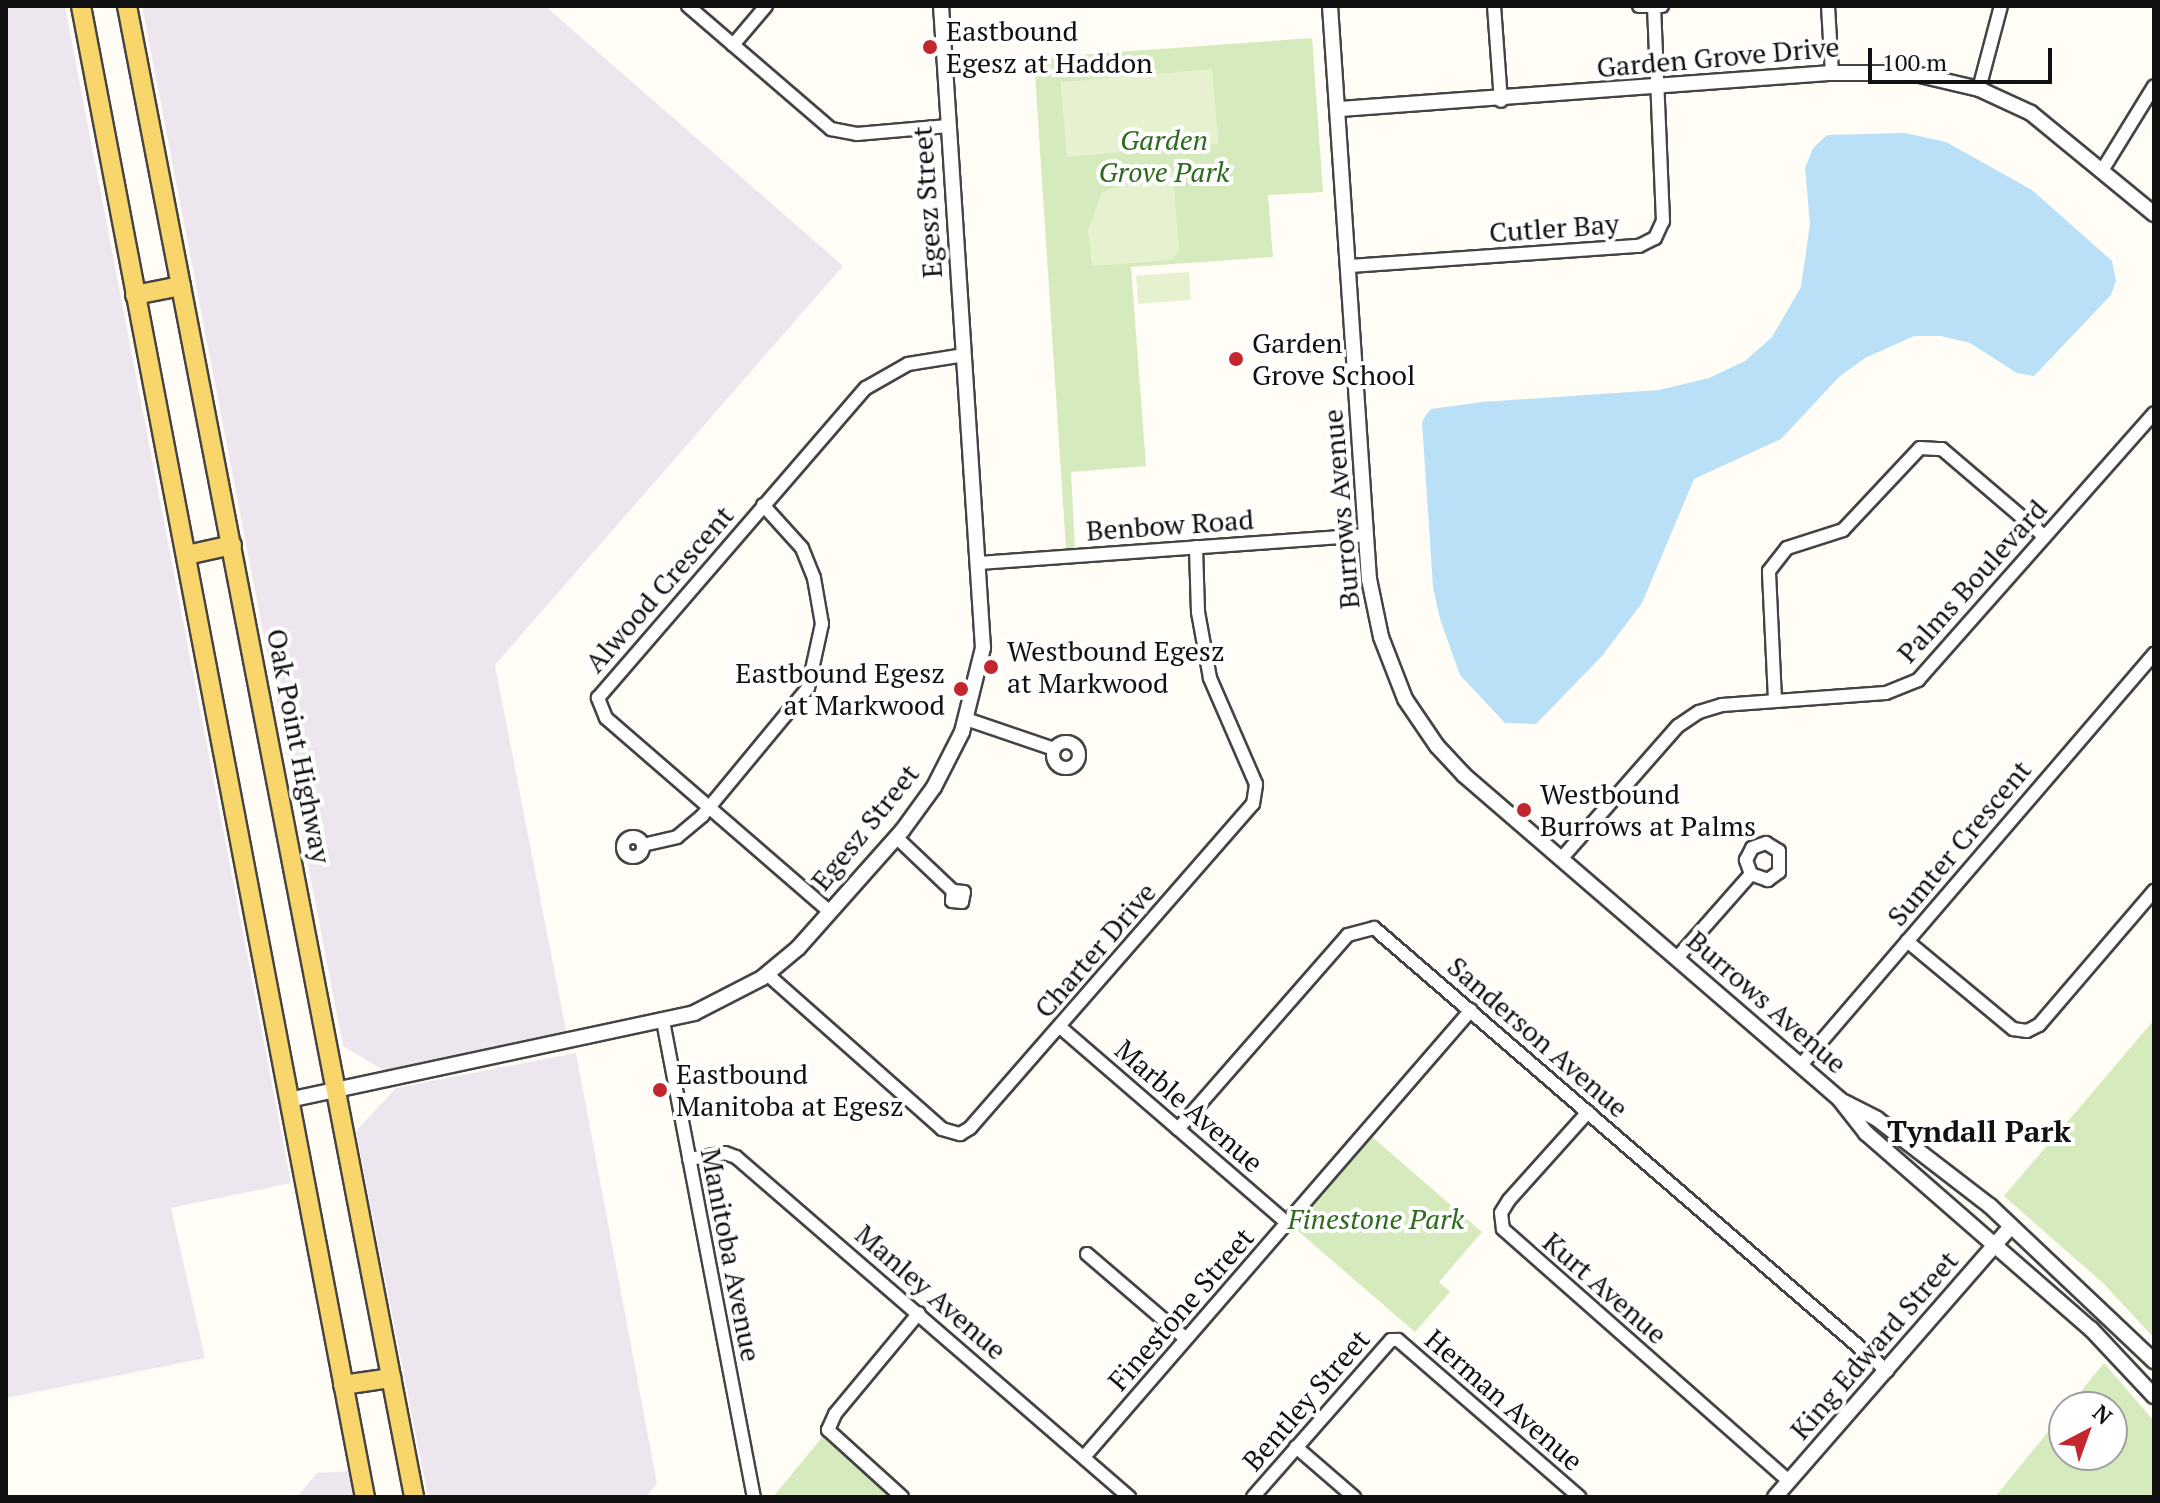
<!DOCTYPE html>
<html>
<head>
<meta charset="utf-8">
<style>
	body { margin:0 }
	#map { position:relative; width:2160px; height:1503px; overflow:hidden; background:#fffdf5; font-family:"PT Serif",serif }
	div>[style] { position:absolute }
	.industrial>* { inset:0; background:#eee6ef }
	.green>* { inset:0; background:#d5ebbd }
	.pitch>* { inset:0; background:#e6f2cf; transform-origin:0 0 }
	.water>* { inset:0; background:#b9e0f7 }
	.roads { filter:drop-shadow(2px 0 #444) drop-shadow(-2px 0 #444) drop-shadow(0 2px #444) drop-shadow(0 -2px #444) }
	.minor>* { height:12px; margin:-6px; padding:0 6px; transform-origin:6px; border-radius:6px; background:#fff }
	.minor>.ring { margin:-6px; padding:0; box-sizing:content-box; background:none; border:12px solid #fff; border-radius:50% }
	.tertiary>* { height:14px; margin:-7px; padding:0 7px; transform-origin:7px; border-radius:7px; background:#fff }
	.primary>* { height:18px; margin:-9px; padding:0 9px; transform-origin:9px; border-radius:9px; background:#f9d66b }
	.dots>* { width:22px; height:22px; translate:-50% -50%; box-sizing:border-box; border:4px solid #fff; border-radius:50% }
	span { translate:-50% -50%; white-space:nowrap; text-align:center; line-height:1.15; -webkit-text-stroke:8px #fff; paint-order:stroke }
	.poi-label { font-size:28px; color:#111 }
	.left { translate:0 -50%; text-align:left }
	.right { translate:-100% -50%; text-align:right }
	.street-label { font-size:28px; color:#111 }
	.park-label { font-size:28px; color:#2f6b1f; font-style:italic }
	.neighbourhood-label { font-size:30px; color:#111; font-weight:700 }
	.frame { position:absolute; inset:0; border:8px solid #111; pointer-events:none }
	.north { position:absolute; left:2048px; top:1391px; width:80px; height:80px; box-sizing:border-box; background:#fff; border:2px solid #a0a0a0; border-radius:50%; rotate:41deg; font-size:22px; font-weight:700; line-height:32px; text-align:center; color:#111 }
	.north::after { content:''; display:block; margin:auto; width:28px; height:36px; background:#c4262e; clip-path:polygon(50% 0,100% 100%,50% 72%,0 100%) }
	.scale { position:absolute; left:1868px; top:48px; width:184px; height:36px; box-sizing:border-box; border:4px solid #111; border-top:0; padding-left:10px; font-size:24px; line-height:28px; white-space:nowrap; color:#111; -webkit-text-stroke:6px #fff; paint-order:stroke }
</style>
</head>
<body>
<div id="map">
	<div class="industrial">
		<div style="clip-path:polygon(6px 6px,65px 6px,291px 1183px,171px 1208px,205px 1358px,6px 1398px)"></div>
		<div style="clip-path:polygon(142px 6px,545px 6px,843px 266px,495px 665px,568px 1041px,391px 1075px,343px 1046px)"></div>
		<div style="clip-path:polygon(576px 1053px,657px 1484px,646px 1497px,428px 1497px,356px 1131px,396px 1088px)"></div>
		<div style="clip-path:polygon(352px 1471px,357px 1497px,297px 1497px,317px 1473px)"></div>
	</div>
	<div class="green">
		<div style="clip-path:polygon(1312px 38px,1323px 192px,1268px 195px,1273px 257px,1131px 267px,1146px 466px,1071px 472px,1075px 549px,1066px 549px,1034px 58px)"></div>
		<div style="clip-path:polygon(2154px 1020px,2154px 1338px,2104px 1284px,2004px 1196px)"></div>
		<div style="clip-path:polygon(1370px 1135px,1482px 1232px,1439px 1282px,1450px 1292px,1415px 1332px,1291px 1225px)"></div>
		<div style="clip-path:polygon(2104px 1363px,2154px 1421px,2154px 1497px,1995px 1497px,2064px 1412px,2064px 1455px,2112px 1455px,2112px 1407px,2068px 1407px)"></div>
		<div style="clip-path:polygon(824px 1435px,893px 1497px,773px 1497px)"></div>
	</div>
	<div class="pitch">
		<div style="left:1212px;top:69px;width:75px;height:152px;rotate:85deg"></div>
		<div style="clip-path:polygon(1173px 172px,1179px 250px,1172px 260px,1092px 266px,1088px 230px,1102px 193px,1142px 175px)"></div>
		<div style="left:1189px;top:272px;width:28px;height:53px;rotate:86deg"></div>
	</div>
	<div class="water">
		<div style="clip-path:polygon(1905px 133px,1946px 142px,2032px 190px,2112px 261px,2116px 281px,2111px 295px,2034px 376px,2017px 373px,1970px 343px,1941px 336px,1914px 336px,1865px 358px,1839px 377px,1781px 439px,1694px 479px,1642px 603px,1602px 656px,1536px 724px,1505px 723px,1460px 675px,1440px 619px,1433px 587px,1422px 422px,1426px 415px,1431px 409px,1482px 402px,1659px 390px,1709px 378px,1745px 361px,1772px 337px,1801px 287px,1810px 224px,1805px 168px,1813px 148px,1827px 135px)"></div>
	</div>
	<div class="roads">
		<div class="minor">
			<div style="left:688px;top:6px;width:189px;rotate:40.7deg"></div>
			<div style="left:831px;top:129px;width:26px;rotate:11deg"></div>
			<div style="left:857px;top:134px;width:91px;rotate:-5deg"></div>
			<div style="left:1494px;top:6px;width:95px;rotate:85.8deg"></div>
			<div style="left:1639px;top:6px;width:23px"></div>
			<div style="left:1828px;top:6px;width:67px;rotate:86.6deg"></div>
			<div style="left:733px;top:45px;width:51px;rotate:-49.8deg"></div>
			<div style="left:1979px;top:89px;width:86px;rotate:-75.2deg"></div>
			<div style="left:2103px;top:169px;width:97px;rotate:-58.4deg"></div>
			<div style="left:1350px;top:266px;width:290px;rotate:-4deg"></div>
			<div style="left:1639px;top:246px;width:18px;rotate:-27deg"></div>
			<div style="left:1655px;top:238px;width:19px;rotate:-65deg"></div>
			<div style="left:1663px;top:221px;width:212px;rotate:-92.4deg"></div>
			<div style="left:978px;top:563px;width:389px;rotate:-4.1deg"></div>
			<div style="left:1775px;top:700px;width:129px;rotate:-92.7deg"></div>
			<div style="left:1769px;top:571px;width:29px;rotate:-52deg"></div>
			<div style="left:1787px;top:548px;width:59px;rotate:-17.8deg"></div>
			<div style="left:1843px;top:530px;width:112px;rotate:-46.8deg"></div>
			<div style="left:1920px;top:448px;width:22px;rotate:3deg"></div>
			<div style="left:1942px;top:449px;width:135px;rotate:40.5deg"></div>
			<div style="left:966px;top:719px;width:93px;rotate:18.8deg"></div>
			<div class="ring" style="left:1053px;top:742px;width:14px;height:14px"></div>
			<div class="ring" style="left:623px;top:837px;width:8px;height:8px"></div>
			<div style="left:896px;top:837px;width:79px;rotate:43.5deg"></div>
			<div style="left:953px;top:891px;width:10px;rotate:96deg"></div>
			<div style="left:952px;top:901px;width:10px;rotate:6deg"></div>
			<div style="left:962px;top:902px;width:10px;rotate:-79deg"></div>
			<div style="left:964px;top:892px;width:11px;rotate:-175deg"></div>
			<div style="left:643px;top:845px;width:35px;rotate:-13deg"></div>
			<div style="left:677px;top:837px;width:33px;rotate:-40deg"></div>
			<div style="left:702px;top:816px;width:166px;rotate:-50.4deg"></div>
			<div style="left:808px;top:688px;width:66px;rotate:-77.7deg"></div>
			<div style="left:822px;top:624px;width:47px;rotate:-99.9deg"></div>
			<div style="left:814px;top:578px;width:32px;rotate:-112deg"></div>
			<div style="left:802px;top:548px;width:58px;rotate:-132.2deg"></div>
			<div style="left:1561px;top:859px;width:177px;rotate:-48.7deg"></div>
			<div style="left:1678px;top:726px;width:25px;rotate:-34deg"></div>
			<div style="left:1699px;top:712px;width:24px;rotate:-17deg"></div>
			<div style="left:1722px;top:705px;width:164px;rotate:-4.2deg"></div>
			<div style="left:1886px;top:693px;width:35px;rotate:-22deg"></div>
			<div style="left:1918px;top:680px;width:356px;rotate:-48.5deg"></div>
			<div style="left:830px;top:912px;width:296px;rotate:-139.1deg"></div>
			<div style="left:606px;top:718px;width:22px;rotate:-112deg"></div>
			<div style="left:598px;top:698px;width:410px;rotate:-49.2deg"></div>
			<div style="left:866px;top:388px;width:48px;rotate:-29.7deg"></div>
			<div style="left:908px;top:364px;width:57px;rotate:-9.1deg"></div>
			<div style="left:1907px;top:941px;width:138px;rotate:39.7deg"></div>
			<div style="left:2013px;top:1029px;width:14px;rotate:8deg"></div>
			<div style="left:2027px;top:1031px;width:13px;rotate:-27deg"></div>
			<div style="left:2039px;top:1025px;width:177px;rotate:-49.4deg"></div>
			<div style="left:1677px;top:958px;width:112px;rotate:-48.6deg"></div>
			<div style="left:1751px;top:874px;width:15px;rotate:-110deg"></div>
			<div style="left:1746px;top:860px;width:13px;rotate:-63deg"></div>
			<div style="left:1752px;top:848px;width:15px;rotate:-20deg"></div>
			<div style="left:1766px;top:843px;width:15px;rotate:32deg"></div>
			<div style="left:1779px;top:851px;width:21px;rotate:90deg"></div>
			<div style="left:1779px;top:872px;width:14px;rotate:144deg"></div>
			<div style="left:1768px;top:880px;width:18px;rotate:-161deg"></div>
			<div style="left:767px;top:974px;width:234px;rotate:41.5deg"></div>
			<div style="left:942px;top:1129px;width:19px;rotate:16deg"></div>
			<div style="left:960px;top:1134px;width:12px;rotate:-31deg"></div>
			<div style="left:970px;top:1128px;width:430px;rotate:-48.9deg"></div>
			<div style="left:1253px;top:804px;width:20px;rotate:-81deg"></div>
			<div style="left:1256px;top:784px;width:116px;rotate:-113.5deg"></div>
			<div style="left:1210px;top:678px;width:67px;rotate:-100.3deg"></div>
			<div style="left:1198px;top:612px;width:65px;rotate:-91.8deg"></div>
			<div style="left:663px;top:1021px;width:485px;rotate:79.2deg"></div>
			<div style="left:1060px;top:1027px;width:300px;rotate:40.8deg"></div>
			<div style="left:1801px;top:1065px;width:542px;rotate:-49.34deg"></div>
			<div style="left:1588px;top:1112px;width:118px;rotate:131.9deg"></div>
			<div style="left:1509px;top:1200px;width:15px;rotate:122deg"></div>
			<div style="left:1501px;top:1213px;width:16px;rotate:83deg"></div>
			<div style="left:1503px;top:1229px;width:381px;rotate:41.4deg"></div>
			<div style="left:1178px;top:1129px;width:258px;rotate:-48.8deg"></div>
			<div style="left:1348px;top:935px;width:27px;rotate:-15deg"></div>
			<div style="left:1374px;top:928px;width:678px;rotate:40.81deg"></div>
			<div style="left:689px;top:1159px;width:36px;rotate:-9deg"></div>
			<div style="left:725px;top:1153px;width:12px;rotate:20deg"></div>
			<div style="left:736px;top:1157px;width:520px;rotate:40.86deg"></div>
			<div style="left:1087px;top:1254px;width:130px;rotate:40.6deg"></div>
			<div style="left:1296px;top:1447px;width:77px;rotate:40.8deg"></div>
			<div style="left:1084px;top:1457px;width:591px;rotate:-49.11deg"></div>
			<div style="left:902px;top:1497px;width:100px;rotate:-137.8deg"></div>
			<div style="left:828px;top:1430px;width:17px;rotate:-66deg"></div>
			<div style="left:835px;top:1414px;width:131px;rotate:-50.3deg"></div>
			<div style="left:1253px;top:1497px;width:209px;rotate:-48.7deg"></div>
			<div style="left:1391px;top:1340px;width:7px"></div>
			<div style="left:1398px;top:1340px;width:240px;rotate:40.9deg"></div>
		</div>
		<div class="tertiary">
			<div style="left:1330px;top:6px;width:574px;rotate:86.11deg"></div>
			<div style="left:1369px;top:579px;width:59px;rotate:78.3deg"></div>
			<div style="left:1381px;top:637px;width:66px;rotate:68.8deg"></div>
			<div style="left:1405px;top:699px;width:57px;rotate:55.8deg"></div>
			<div style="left:1437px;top:746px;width:40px;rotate:47deg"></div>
			<div style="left:1464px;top:775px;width:497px;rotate:40.8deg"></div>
			<div style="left:1840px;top:1100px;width:42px;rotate:51.8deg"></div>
			<div style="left:1866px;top:1133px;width:298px;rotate:41.1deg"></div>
			<div style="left:2091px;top:1329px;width:92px;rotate:46.8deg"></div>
			<div style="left:1340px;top:109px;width:493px;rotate:-4.2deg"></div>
			<div style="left:1832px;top:73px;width:79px"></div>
			<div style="left:1911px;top:73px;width:70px;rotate:13.2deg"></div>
			<div style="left:1979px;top:89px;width:57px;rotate:24.8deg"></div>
			<div style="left:2031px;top:113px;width:159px;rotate:39.4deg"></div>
			<div style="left:289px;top:1100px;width:414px;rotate:-12.1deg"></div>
			<div style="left:694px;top:1013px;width:76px;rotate:-27.2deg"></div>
			<div style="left:762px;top:978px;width:47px;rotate:-39.8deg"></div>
			<div style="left:798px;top:948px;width:157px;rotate:-48.4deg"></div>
			<div style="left:902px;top:831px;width:54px;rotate:-54deg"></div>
			<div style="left:934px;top:787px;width:62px;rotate:-63deg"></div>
			<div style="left:962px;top:732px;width:87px;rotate:-76deg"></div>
			<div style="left:983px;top:648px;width:643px;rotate:-93.74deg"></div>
			<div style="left:1844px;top:1102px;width:37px;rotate:27deg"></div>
			<div style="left:1877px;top:1119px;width:143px;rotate:37.6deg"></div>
			<div style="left:1990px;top:1206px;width:226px;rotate:43.4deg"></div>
			<div style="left:1775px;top:1497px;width:359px;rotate:-48.9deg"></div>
		</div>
		<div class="primary">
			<div style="left:81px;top:6px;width:1518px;rotate:79.22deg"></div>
			<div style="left:127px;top:6px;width:1518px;rotate:79.1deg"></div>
			<div style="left:135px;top:295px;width:47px;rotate:-11.1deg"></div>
			<div style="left:187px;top:555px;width:46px;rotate:-12.5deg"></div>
			<div style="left:343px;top:1385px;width:49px;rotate:-8.3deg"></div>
		</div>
	</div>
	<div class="dots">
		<div style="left:930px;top:47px;background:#c4262e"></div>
		<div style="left:1236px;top:359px;background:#c4262e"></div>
		<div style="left:991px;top:667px;background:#c4262e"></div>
		<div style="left:961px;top:689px;background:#c4262e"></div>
		<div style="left:1524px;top:810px;background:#c4262e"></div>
		<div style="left:660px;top:1090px;background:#c4262e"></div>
	</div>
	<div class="poi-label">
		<span class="left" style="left:946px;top:47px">Eastbound<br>Egesz at Haddon</span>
		<span class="left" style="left:1252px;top:359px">Garden<br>Grove School</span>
		<span class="left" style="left:1007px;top:667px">Westbound Egesz<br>at Markwood</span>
		<span class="right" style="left:945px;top:689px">Eastbound Egesz<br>at Markwood</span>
		<span class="left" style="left:1540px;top:810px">Westbound<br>Burrows at Palms</span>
		<span class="left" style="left:676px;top:1090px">Eastbound<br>Manitoba at Egesz</span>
	</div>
	<div class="street-label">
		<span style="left:1718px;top:57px;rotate:-5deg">Garden Grove Drive</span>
		<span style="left:927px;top:202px;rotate:-94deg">Egesz Street</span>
		<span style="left:1554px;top:228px;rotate:-4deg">Cutler Bay</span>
		<span style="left:1341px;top:509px;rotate:-95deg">Burrows Avenue</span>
		<span style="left:1170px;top:525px;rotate:-4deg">Benbow Road</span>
		<span style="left:1972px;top:581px;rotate:-48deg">Palms Boulevard</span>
		<span style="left:659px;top:589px;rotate:-49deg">Alwood Crescent</span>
		<span style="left:299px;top:746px;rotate:79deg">Oak Point Highway</span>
		<span style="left:865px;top:827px;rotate:-51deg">Egesz Street</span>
		<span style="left:1959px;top:843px;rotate:-50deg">Sumter Crescent</span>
		<span style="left:1095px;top:950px;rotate:-49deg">Charter Drive</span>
		<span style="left:1767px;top:1002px;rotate:41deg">Burrows Avenue</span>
		<span style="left:1538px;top:1037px;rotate:41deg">Sanderson Avenue</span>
		<span style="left:1189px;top:1106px;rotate:41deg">Marble Avenue</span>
		<span style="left:731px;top:1255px;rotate:79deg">Manitoba Avenue</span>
		<span style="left:1605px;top:1288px;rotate:41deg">Kurt Avenue</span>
		<span style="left:931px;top:1292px;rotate:41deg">Manley Avenue</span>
		<span style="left:1181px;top:1309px;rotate:-49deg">Finestone Street</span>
		<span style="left:1874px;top:1345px;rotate:-49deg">King Edward Street</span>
		<span style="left:1306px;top:1400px;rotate:-49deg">Bentley Street</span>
		<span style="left:1504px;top:1400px;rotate:41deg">Herman Avenue</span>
	</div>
	<div class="park-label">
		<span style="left:1164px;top:156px">Garden<br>Grove Park</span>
		<span style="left:1376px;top:1219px">Finestone Park</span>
	</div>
	<div class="neighbourhood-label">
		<span style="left:1979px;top:1131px">Tyndall Park</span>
	</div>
	<div class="frame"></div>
	<div class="north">N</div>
	<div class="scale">100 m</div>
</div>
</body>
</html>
